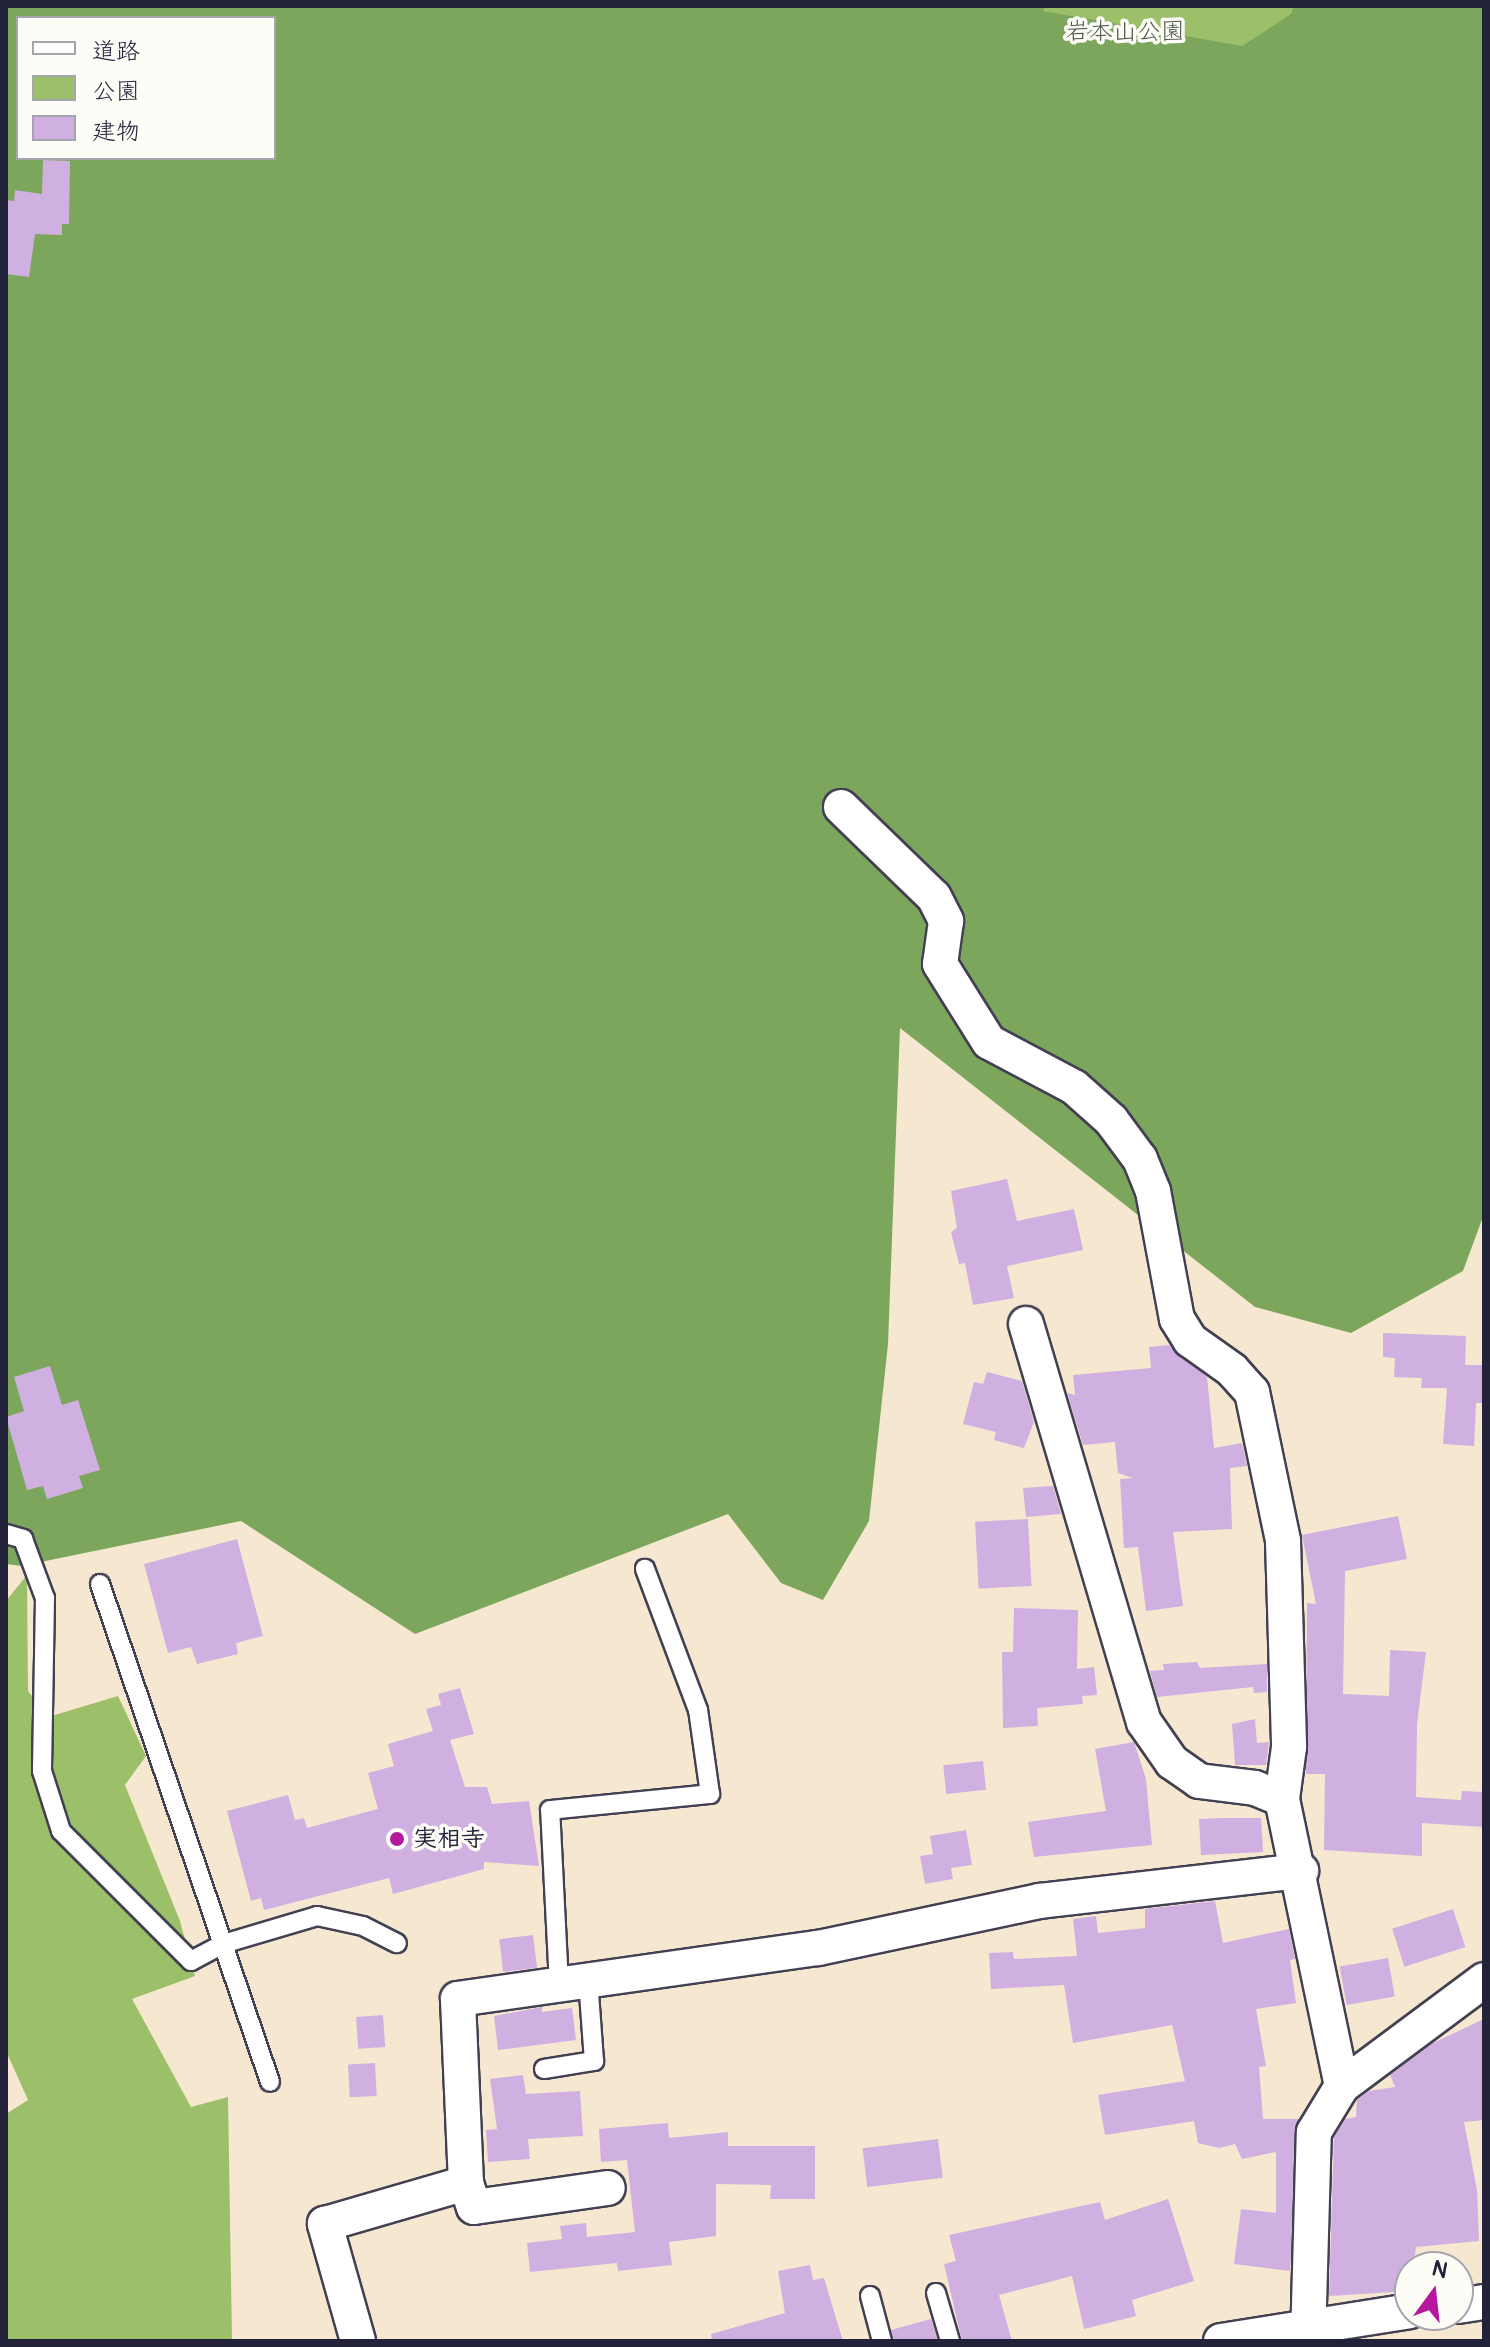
<!DOCTYPE html>
<html>
<head>
<meta charset="utf-8">
<style>
	body { margin:0 }
	#map { position:relative; width:1490px; height:2347px; overflow:hidden; background:#f6e7d1; font-family:Pangolin,"Klee One",sans-serif }
	div>[style] { position:absolute }
	.green>* { inset:0; background:#9cbf69 }
	.forest>* { inset:0; background:#7da65d }
	.building>* { inset:0; background:#cfb0e1; transform-origin:0 0 }
	.roads { filter:drop-shadow(2px 0 #424052) drop-shadow(-2px 0 #424052) drop-shadow(0 2px #424052) drop-shadow(0 -2px #424052) }
	.lane>* { height:18px; margin:-9px; padding:0 9px; transform-origin:9px; border-radius:9px; background:#fff }
	.street>* { height:34px; margin:-17px; padding:0 17px; transform-origin:17px; border-radius:17px; background:#fff }
	.dots>* { width:22px; height:22px; translate:-50% -50%; box-sizing:border-box; border:4px solid #fdfcf7; border-radius:50% }
	span { translate:-50% -50%; white-space:nowrap; text-align:center; line-height:1.15; -webkit-text-stroke:7px #fdfcf7; paint-order:stroke }
	.park-label { font-size:24px; color:#4d594b }
	.poi-label { font-size:24px; color:#22223b; font-weight:700 }
	.left { translate:0 -50%; text-align:left }
	.frame { position:absolute; inset:0; border:8px solid #22223b; pointer-events:none }
	.legend { position:absolute; left:16px; top:16px; width:260px; height:144px; box-sizing:border-box; background:#fdfcf7; border:2px solid #a5a5ac; margin:0; padding:10px 14px; list-style:none; font-size:24px; color:#22223b }
	.legend li { display:flex; align-items:center; gap:16px; height:40px }
	.legend b { width:40px; border:2px solid #a5a5ac }
	.north { position:absolute; left:1394px; top:2251px; width:80px; height:80px; box-sizing:border-box; background:#fdfcf7; border:2px solid #a5a5ac; border-radius:50%; rotate:15deg; font-size:22px; font-weight:700; line-height:32px; text-align:center; color:#22223b }
	.north::after { content:''; display:block; margin:auto; width:28px; height:36px; background:#b5179e; clip-path:polygon(50% 0,100% 100%,50% 72%,0 100%) }
</style>
</head>
<body>
<div id="map">
	<div class="green">
		<div style="clip-path:polygon(1003px 6px,1301px 6px,1289px 41px,1115px 60px)"></div>
		<div style="clip-path:polygon(27px 1575px,28px 1691px,48px 1717px,118px 1696px,146px 1756px,125px 1785px,180px 1921px,195px 1976px,132px 1999px,191px 2107px,228px 2097px,232px 2341px,6px 2341px,6px 2114px,28px 2100px,6px 2051px,6px 1601px)"></div>
	</div>
	<div class="forest">
		<div style="clip-path:polygon(evenodd,6px 6px,1045px 6px,1043px 11px,1242px 46px,1291px 14px,1294px 6px,1484px 6px,1484px 1214px,1463px 1271px,1351px 1333px,1255px 1307px,900px 1028px,888px 1344px,869px 1521px,823px 1600px,781px 1583px,728px 1514px,415px 1634px,241px 1521px,21px 1566px,6px 1564px,6px 6px,18px 18px,274px 18px,274px 158px,18px 158px,18px 18px)"></div>
	</div>
	<div class="building">
		<div style="clip-path:polygon(43px 160px,70px 161px,69px 224px,62px 224px,62px 235px,35px 234px,29px 277px,6px 274px,6px 200px,14px 201px,15px 190px,42px 194px)"></div>
		<div style="clip-path:polygon(1007px 1179px,1017px 1221px,1074px 1209px,1083px 1250px,1007px 1266px,1014px 1298px,973px 1305px,965px 1263px,959px 1264px,951px 1232px,957px 1228px,951px 1191px)"></div>
		<div style="clip-path:polygon(1383px 1333px,1466px 1336px,1465px 1365px,1484px 1365px,1484px 1403px,1476px 1403px,1474px 1446px,1443px 1444px,1447px 1388px,1421px 1388px,1422px 1378px,1394px 1377px,1395px 1358px,1383px 1357px)"></div>
		<div style="clip-path:polygon(1169px 1345px,1207px 1377px,1214px 1448px,1242px 1443px,1247px 1466px,1230px 1468px,1232px 1529px,1173px 1532px,1183px 1606px,1146px 1611px,1138px 1547px,1124px 1548px,1120px 1479px,1133px 1478px,1118px 1473px,1115px 1442px,1083px 1445px,1067px 1393px,1075px 1395px,1073px 1375px,1151px 1368px,1149px 1347px)"></div>
		<div style="clip-path:polygon(50px 1366px,62px 1405px,78px 1400px,100px 1470px,79px 1476px,83px 1488px,47px 1499px,43px 1486px,27px 1490px,6px 1417px,24px 1411px,14px 1377px)"></div>
		<div style="clip-path:polygon(987px 1372px,1022px 1381px,1034px 1422px,1024px 1448px,994px 1440px,996px 1432px,963px 1424px,974px 1382px,983px 1384px)"></div>
		<div style="clip-path:polygon(1053px 1486px,1061px 1514px,1026px 1517px,1023px 1488px)"></div>
		<div style="clip-path:polygon(1398px 1516px,1407px 1559px,1345px 1571px,1343px 1694px,1389px 1696px,1390px 1650px,1426px 1652px,1417px 1724px,1416px 1797px,1461px 1800px,1462px 1791px,1484px 1792px,1484px 1827px,1422px 1823px,1422px 1856px,1324px 1850px,1325px 1774px,1306px 1774px,1307px 1603px,1316px 1604px,1302px 1535px)"></div>
		<div style="left:1028px;top:1519px;width:67px;height:53px;rotate:87deg"></div>
		<div style="clip-path:polygon(237px 1539px,263px 1636px,236px 1643px,238px 1654px,197px 1664px,191px 1647px,168px 1653px,144px 1564px)"></div>
		<div style="clip-path:polygon(1014px 1608px,1078px 1610px,1077px 1669px,1094px 1667px,1097px 1695px,1082px 1696px,1083px 1704px,1037px 1708px,1038px 1726px,1003px 1728px,1002px 1652px,1013px 1652px)"></div>
		<div style="clip-path:polygon(1197px 1662px,1200px 1668px,1267px 1664px,1267px 1692px,1254px 1693px,1253px 1687px,1157px 1697px,1150px 1671px,1164px 1670px,1163px 1664px)"></div>
		<div style="clip-path:polygon(460px 1688px,474px 1734px,450px 1740px,465px 1787px,487px 1787px,492px 1804px,529px 1801px,539px 1866px,484px 1862px,484px 1869px,393px 1894px,389px 1878px,264px 1910px,261px 1898px,251px 1901px,227px 1811px,288px 1795px,295px 1820px,304px 1818px,307px 1828px,378px 1809px,368px 1773px,394px 1766px,388px 1744px,433px 1731px,426px 1709px,441px 1705px,438px 1694px)"></div>
		<div style="clip-path:polygon(1255px 1719px,1257px 1743px,1269px 1742px,1266px 1765px,1235px 1765px,1232px 1724px)"></div>
		<div style="clip-path:polygon(1134px 1742px,1146px 1779px,1152px 1845px,1034px 1857px,1028px 1822px,1106px 1811px,1095px 1749px)"></div>
		<div style="left:983px;top:1761px;width:29px;height:40px;rotate:84deg"></div>
		<div style="clip-path:polygon(1223px 1818px,1261px 1818px,1263px 1852px,1201px 1855px,1199px 1819px)"></div>
		<div style="clip-path:polygon(966px 1830px,972px 1865px,951px 1868px,953px 1879px,925px 1884px,920px 1856px,933px 1854px,930px 1836px)"></div>
		<div style="clip-path:polygon(1215px 1901px,1223px 1943px,1289px 1929px,1295px 1959px,1290px 1960px,1296px 2003px,1256px 2009px,1266px 2066px,1259px 2067px,1263px 2119px,1299px 2119px,1290px 2271px,1234px 2264px,1241px 2209px,1276px 2213px,1276px 2152px,1242px 2159px,1235px 2144px,1219px 2148px,1198px 2143px,1194px 2121px,1105px 2135px,1098px 2095px,1185px 2081px,1172px 2025px,1073px 2043px,1064px 1985px,991px 1989px,989px 1953px,1013px 1952px,1014px 1959px,1077px 1956px,1073px 1919px,1096px 1916px,1098px 1933px,1145px 1928px,1145px 1909px)"></div>
		<div style="left:1453px;top:1909px;width:40px;height:64px;rotate:72deg"></div>
		<div style="left:533px;top:1935px;width:33px;height:34px;rotate:83deg"></div>
		<div style="left:1388px;top:1958px;width:39px;height:49px;rotate:80deg"></div>
		<div style="clip-path:polygon(542px 2007px,542px 2012px,572px 2008px,576px 2040px,498px 2050px,494px 2016px)"></div>
		<div style="left:383px;top:2015px;width:32px;height:27px;rotate:86deg"></div>
		<div style="clip-path:polygon(1484px 2019px,1484px 2120px,1464px 2122px,1477px 2190px,1479px 2241px,1416px 2247px,1410px 2291px,1329px 2296px,1334px 2138px,1345px 2119px,1356px 2117px,1357px 2100px,1369px 2091px,1395px 2087px,1390px 2075px,1433px 2043px)"></div>
		<div style="left:375px;top:2063px;width:33px;height:27px;rotate:87deg"></div>
		<div style="clip-path:polygon(523px 2075px,526px 2094px,580px 2091px,583px 2136px,528px 2139px,530px 2159px,488px 2162px,486px 2130px,497px 2129px,490px 2079px)"></div>
		<div style="clip-path:polygon(668px 2123px,669px 2138px,728px 2132px,728px 2146px,815px 2146px,815px 2199px,770px 2199px,771px 2185px,716px 2184px,716px 2236px,669px 2242px,672px 2265px,618px 2271px,617px 2263px,530px 2272px,527px 2243px,562px 2239px,560px 2226px,586px 2223px,587px 2237px,635px 2232px,627px 2160px,601px 2162px,599px 2129px)"></div>
		<div style="left:938px;top:2139px;width:39px;height:76px;rotate:83deg"></div>
		<div style="clip-path:polygon(1168px 2199px,1194px 2281px,1132px 2300px,1136px 2316px,1084px 2329px,1072px 2276px,999px 2295px,1012px 2341px,962px 2341px,944px 2264px,956px 2261px,949px 2235px,1100px 2202px,1105px 2220px)"></div>
		<div style="clip-path:polygon(810px 2265px,813px 2280px,824px 2278px,843px 2341px,712px 2341px,711px 2334px,785px 2313px,778px 2271px)"></div>
		<div style="clip-path:polygon(931px 2319px,938px 2341px,894px 2341px,891px 2330px)"></div>
	</div>
	<div class="roads">
		<div class="lane">
			<div style="left:6px;top:1534px;width:18px;rotate:16deg"></div>
			<div style="left:23px;top:1539px;width:63px;rotate:69.6deg"></div>
			<div style="left:45px;top:1598px;width:173px;rotate:91deg"></div>
			<div style="left:42px;top:1771px;width:63px;rotate:72.4deg"></div>
			<div style="left:61px;top:1831px;width:184px;rotate:45deg"></div>
			<div style="left:191px;top:1961px;width:36px;rotate:-28deg"></div>
			<div style="left:223px;top:1944px;width:98px;rotate:-16.6deg"></div>
			<div style="left:317px;top:1916px;width:47px;rotate:12.3deg"></div>
			<div style="left:363px;top:1926px;width:38px;rotate:27deg"></div>
			<div style="left:100px;top:1584px;width:526px;rotate:71.15deg"></div>
			<div style="left:559px;top:1985px;width:175px;rotate:-92.9deg"></div>
			<div style="left:550px;top:1810px;width:161px;rotate:-5.7deg"></div>
			<div style="left:710px;top:1794px;width:85px;rotate:-98.1deg"></div>
			<div style="left:698px;top:1710px;width:151px;rotate:-110.6deg"></div>
			<div style="left:544px;top:2069px;width:51px;rotate:-9.1deg"></div>
			<div style="left:594px;top:2061px;width:81px;rotate:-94.2deg"></div>
			<div style="left:936px;top:2293px;width:50px;rotate:73.7deg"></div>
			<div style="left:870px;top:2296px;width:47px;rotate:75.1deg"></div>
		</div>
		<div class="street">
			<div style="left:841px;top:807px;width:129px;rotate:44.1deg"></div>
			<div style="left:934px;top:897px;width:27px;rotate:63deg"></div>
			<div style="left:946px;top:921px;width:43px;rotate:97.9deg"></div>
			<div style="left:940px;top:964px;width:92px;rotate:57.9deg"></div>
			<div style="left:989px;top:1042px;width:96px;rotate:27.9deg"></div>
			<div style="left:1074px;top:1087px;width:50px;rotate:41.7deg"></div>
			<div style="left:1111px;top:1120px;width:49px;rotate:53.4deg"></div>
			<div style="left:1140px;top:1159px;width:35px;rotate:68deg"></div>
			<div style="left:1153px;top:1191px;width:130px;rotate:79.4deg"></div>
			<div style="left:1177px;top:1319px;width:25px;rotate:58deg"></div>
			<div style="left:1190px;top:1340px;width:52px;rotate:35.5deg"></div>
			<div style="left:1232px;top:1370px;width:30px;rotate:48deg"></div>
			<div style="left:1252px;top:1392px;width:152px;rotate:78.2deg"></div>
			<div style="left:1283px;top:1541px;width:206px;rotate:88.3deg"></div>
			<div style="left:1289px;top:1747px;width:52px;rotate:97.7deg"></div>
			<div style="left:1026px;top:1324px;width:415px;rotate:73.5deg"></div>
			<div style="left:1144px;top:1722px;width:49px;rotate:55deg"></div>
			<div style="left:1172px;top:1762px;width:33px;rotate:35deg"></div>
			<div style="left:1199px;top:1781px;width:56px;rotate:7.1deg"></div>
			<div style="left:1255px;top:1788px;width:29px;rotate:22deg"></div>
			<div style="left:1282px;top:1799px;width:293px;rotate:78.2deg"></div>
			<div style="left:466px;top:2183px;width:25px;rotate:72deg"></div>
			<div style="left:474px;top:2207px;width:135px;rotate:-8.1deg"></div>
			<div style="left:1458px;top:2306px;width:26px;rotate:-9deg"></div>
			<div style="left:358px;top:2341px;width:122px;rotate:-105.8deg"></div>
			<div style="left:325px;top:2224px;width:147px;rotate:-16.2deg"></div>
			<div style="left:466px;top:2183px;width:184px;rotate:-92.5deg"></div>
			<div style="left:458px;top:1999px;width:364px;rotate:-8.1deg"></div>
			<div style="left:818px;top:1948px;width:227px;rotate:-12deg"></div>
			<div style="left:1040px;top:1901px;width:263px;rotate:-6.6deg"></div>
			<div style="left:1221px;top:2341px;width:191px;rotate:-9deg"></div>
			<div style="left:1308px;top:2341px;width:209px;rotate:-88.4deg"></div>
			<div style="left:1314px;top:2132px;width:54px;rotate:-58.7deg"></div>
			<div style="left:1342px;top:2086px;width:177px;rotate:-36.7deg"></div>
		</div>
	</div>
	<div class="dots">
		<div style="left:397px;top:1839px;background:#b5179e"></div>
	</div>
	<div class="park-label">
		<span style="left:1125px;top:32px">岩本山公園</span>
	</div>
	<div class="poi-label">
		<span class="left" style="left:413px;top:1839px">実相寺</span>
	</div>
	<div class="frame"></div>
	<ul class="legend">
	<li><b style="height:10px;background:#fff"></b>道路</li>
	<li><b style="height:22px;background:#9cbf69"></b>公園</li>
	<li><b style="height:22px;background:#cfb0e1"></b>建物</li>
	</ul>
	<div class="north">N</div>
</div>
</body>
</html>
